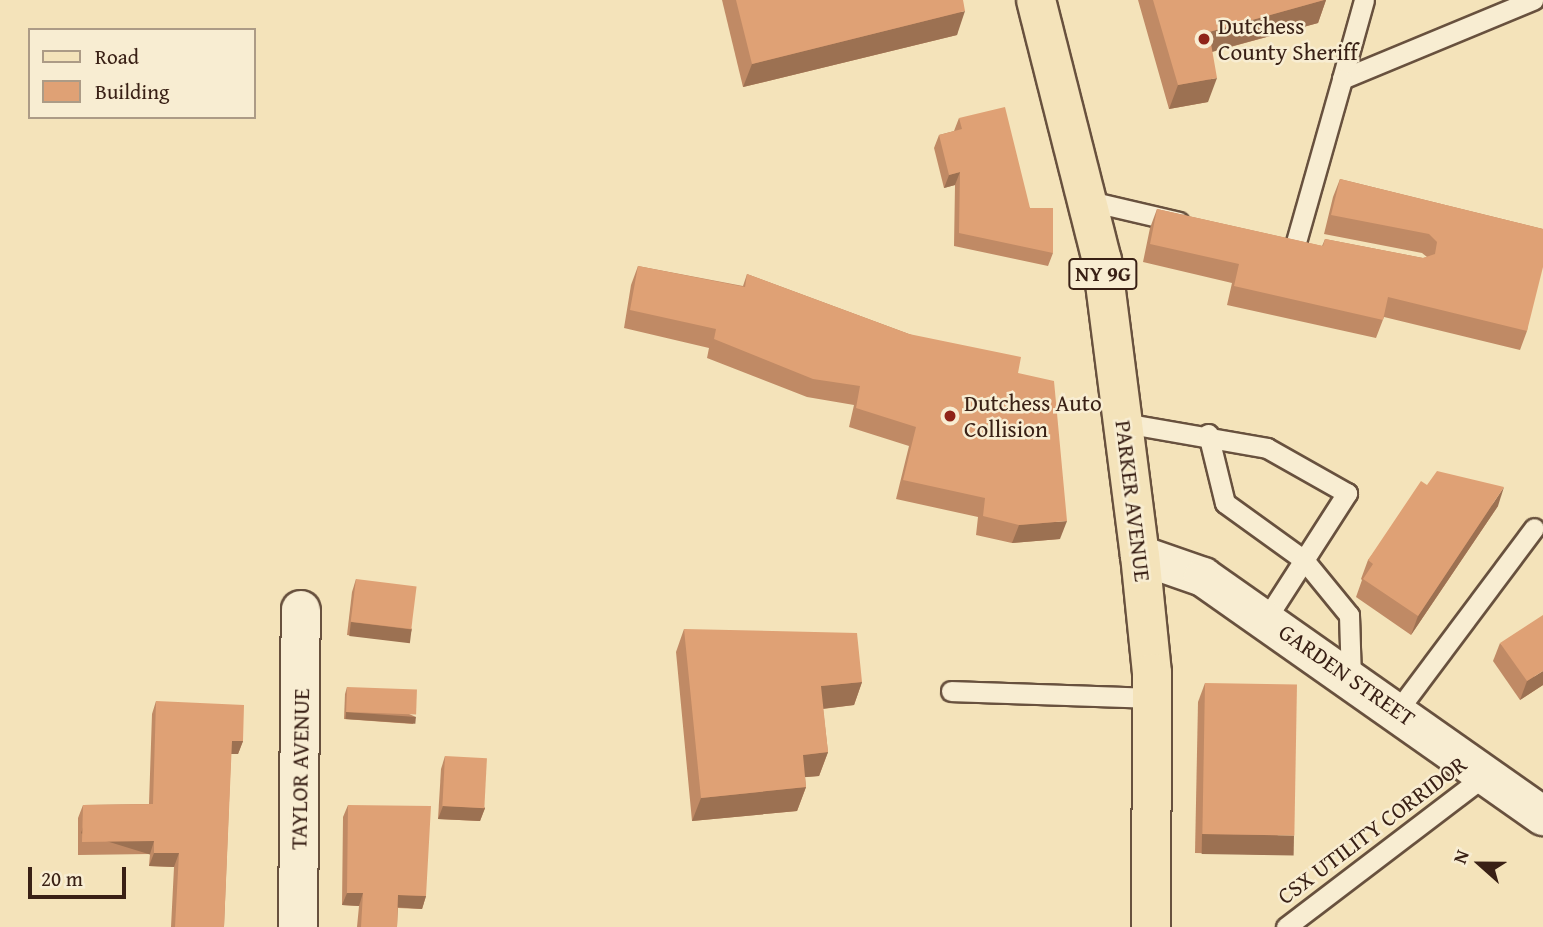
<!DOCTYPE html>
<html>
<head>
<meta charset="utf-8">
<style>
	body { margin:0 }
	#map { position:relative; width:1543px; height:927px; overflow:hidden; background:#f4e3ba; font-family:"Gentium Book Plus",serif }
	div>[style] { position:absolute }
	.roads { filter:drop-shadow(2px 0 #68513e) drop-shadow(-2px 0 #68513e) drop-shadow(0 2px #68513e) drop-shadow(0 -2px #68513e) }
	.service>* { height:19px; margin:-9.5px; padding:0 9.5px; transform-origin:9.5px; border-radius:9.5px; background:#f8edd2 }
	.minor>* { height:38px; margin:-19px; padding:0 19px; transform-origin:19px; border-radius:19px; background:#f8edd2 }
	.primary>* { height:38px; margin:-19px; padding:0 19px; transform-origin:19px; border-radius:19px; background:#f4e3ba }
	.wall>* { inset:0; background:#c08a65 }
	.shaded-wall>* { inset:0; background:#9c7152; transform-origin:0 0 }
	.building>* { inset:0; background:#dfa175; transform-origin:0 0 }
	.dots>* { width:19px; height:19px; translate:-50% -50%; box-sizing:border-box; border:4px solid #f8edd2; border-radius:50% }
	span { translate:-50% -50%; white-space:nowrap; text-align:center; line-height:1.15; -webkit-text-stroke:5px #f8edd2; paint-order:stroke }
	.shield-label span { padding:2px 5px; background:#f8edd2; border:2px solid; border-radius:5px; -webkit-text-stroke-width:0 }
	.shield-label { font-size:21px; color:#392015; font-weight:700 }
	.poi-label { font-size:23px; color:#392015 }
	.left { translate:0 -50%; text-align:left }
	.street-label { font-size:23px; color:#392015 }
	.legend { position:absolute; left:28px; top:28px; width:228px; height:91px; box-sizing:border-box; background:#f8edd2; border:2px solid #ac9b86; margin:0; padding:9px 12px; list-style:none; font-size:21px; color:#392015 }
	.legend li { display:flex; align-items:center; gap:14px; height:35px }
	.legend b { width:35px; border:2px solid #ac9b86 }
	.north { position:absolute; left:1445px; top:829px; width:70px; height:70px; -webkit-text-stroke:5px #f8edd2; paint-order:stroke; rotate:291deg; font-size:19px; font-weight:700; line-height:28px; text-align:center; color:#392015 }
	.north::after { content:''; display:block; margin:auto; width:24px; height:32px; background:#392015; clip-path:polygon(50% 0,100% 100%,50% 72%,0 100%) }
	.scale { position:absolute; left:28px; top:867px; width:98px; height:32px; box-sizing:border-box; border:4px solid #392015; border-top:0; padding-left:9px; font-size:21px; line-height:24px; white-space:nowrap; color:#392015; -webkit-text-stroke:5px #f8edd2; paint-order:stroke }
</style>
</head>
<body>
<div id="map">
	<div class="roads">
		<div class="service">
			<div style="left:1364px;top:0;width:82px;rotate:105.6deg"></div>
			<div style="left:1342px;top:79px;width:207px;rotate:-22.5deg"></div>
			<div style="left:1089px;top:201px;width:92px;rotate:13.1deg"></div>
			<div style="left:1296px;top:242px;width:169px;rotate:-74.2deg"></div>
			<div style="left:1124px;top:423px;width:145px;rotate:9.9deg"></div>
			<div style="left:1267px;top:448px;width:92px;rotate:29.4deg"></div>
			<div style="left:1347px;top:493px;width:150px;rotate:122.7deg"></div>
			<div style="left:1208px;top:434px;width:71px;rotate:76.2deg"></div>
			<div style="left:1225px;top:503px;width:97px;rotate:35.8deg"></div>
			<div style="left:1304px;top:560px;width:71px;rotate:50.7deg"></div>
			<div style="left:1349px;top:615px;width:62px;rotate:88.2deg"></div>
			<div style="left:951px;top:691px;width:201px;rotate:2deg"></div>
			<div style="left:1398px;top:710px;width:227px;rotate:-53.2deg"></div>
			<div style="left:1286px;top:927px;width:254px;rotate:-37.3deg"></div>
		</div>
		<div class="minor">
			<div style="left:1140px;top:555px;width:67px;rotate:19.2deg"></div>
			<div style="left:1203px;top:577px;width:416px;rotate:35.1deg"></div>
			<div style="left:298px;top:927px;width:317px;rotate:-89.5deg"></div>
		</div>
		<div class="primary">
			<div style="left:1036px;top:0;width:268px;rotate:75.8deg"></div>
			<div style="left:1102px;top:260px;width:297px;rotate:82.7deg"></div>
			<div style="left:1140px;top:555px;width:119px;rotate:84.2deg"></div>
			<div style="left:1152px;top:673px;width:254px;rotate:90.2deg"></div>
		</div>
	</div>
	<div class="wall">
		<div style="clip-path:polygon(722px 0,963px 0,957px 35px,743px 87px)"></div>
		<div style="clip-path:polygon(1138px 0,1326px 0,1318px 23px,1212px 52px,1208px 102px,1169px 109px)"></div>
		<div style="clip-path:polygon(959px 118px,1030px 208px,1053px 253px,1048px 266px,954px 246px,955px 185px,944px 188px,934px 148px,939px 135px,954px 131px)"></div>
		<div style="clip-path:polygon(1340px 179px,1543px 229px,1527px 331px,1520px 350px,1384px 317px,1376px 338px,1227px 305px,1232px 283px,1143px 262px,1150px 228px,1157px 209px,1322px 246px,1325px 239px,1423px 258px,1427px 257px,1422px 253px,1324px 234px,1333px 197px)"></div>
		<div style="clip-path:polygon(638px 266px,743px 286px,747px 274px,909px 334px,1018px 373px,1060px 539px,1012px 543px,976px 535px,978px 517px,896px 499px,909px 446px,849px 427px,854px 405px,807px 397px,707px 358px,709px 348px,624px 328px,631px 285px)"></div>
		<div style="clip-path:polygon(1427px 485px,1498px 506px,1411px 635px,1356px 597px,1362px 580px,1361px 579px,1368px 560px)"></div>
		<div style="clip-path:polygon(356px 579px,412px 629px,408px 642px,347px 635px,352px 592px)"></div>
		<div style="clip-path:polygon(684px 629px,862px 682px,854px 705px,823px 709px,828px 752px,819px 776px,805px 777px,806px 787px,797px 811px,692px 821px,676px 652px)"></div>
		<div style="clip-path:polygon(1500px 643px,1543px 685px,1520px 700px,1493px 661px)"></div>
		<div style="clip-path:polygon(1205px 683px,1287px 855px,1195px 853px,1198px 702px)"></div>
		<div style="clip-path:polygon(347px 687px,416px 717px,413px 724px,344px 719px,345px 694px)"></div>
		<div style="clip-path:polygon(156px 701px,243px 741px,238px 754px,231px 754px,224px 927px,171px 927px,174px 867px,149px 866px,150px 854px,78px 855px,78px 818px,83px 805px,149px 804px,152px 714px)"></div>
		<div style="clip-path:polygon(445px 756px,485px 808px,480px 821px,438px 819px,441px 769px)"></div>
		<div style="clip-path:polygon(348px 805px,426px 896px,422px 909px,398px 908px,397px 927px,357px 927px,359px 906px,342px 905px,343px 817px)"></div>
	</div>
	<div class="shaded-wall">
		<div style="clip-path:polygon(1324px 0,1326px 0,1318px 23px,1200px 55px,1209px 32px)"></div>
		<div style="clip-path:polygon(965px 11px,957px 35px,743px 87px,752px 64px)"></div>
		<div style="clip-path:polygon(1217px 78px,1208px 102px,1169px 109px,1178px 85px)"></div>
		<div style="clip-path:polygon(960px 172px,955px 185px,944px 188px,949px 175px)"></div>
		<div style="clip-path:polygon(1504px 487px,1498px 506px,1411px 635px,1418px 616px)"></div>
		<div style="clip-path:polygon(1067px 521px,1060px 539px,1012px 543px,1019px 525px)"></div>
		<div style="left:351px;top:622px;width:61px;height:14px;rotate:7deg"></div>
		<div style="clip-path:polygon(1543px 671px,1543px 685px,1520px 700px,1527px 681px)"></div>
		<div style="clip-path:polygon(862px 682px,854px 705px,812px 710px,821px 686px)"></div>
		<div style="left:346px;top:712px;width:70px;height:7px;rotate:4deg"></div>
		<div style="clip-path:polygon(232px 741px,243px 741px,238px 754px,227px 754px)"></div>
		<div style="clip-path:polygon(828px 752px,819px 776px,795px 778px,803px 755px)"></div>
		<div style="clip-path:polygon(806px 787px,797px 811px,692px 821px,701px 798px)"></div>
		<div style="clip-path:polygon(443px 806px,485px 808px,480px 821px,438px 819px)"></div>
		<div style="left:1202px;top:834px;width:92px;height:20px;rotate:1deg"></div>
		<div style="left:154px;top:841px;width:14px;height:72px;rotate:107deg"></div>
		<div style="clip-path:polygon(154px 853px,179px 853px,174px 867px,149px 866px)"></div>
		<div style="clip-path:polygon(347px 893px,363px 893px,359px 906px,342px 905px)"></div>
		<div style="clip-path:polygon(398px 895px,426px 896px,422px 909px,394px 907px)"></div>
	</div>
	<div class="building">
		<div style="clip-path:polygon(736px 0,963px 0,965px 11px,752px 64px)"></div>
		<div style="clip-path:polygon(1153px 0,1324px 0,1209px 32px,1217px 78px,1178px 85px)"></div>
		<div style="clip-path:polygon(1005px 107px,1030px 208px,1053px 208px,1053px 253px,959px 233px,960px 172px,949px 175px,939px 135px,962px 129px,959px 118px)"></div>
		<div style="clip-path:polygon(1340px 179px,1543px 229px,1543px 267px,1527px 331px,1388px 297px,1383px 320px,1234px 286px,1239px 264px,1150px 244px,1157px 209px,1323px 246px,1325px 239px,1423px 258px,1435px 254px,1437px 242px,1429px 234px,1331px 215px)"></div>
		<div style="clip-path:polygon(638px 266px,745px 287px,747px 274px,909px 334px,1021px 357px,1018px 373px,1054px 381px,1067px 521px,1019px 525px,983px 516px,985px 498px,903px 480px,916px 427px,856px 408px,860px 386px,813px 379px,714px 339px,716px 329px,630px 310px)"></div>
		<div style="clip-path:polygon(1437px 471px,1504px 487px,1418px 616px,1363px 579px,1373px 564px,1368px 560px,1421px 481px,1427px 485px)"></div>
		<div style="left:356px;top:579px;width:61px;height:43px;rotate:7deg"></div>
		<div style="clip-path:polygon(1543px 615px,1543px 671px,1527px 681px,1500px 643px)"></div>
		<div style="clip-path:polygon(684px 629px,857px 633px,862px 682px,821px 686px,828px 752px,803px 755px,806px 787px,701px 798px)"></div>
		<div style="left:1205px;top:683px;width:92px;height:151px;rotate:1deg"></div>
		<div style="left:347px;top:687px;width:70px;height:25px;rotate:2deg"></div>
		<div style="clip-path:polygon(156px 701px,244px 705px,243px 741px,232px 741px,224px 927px,175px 927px,179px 853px,154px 853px,154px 841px,82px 842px,83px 805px,153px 804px)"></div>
		<div style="left:445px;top:756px;width:42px;height:50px;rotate:3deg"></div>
		<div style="clip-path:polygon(348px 805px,431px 806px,426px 896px,398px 895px,397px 927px,361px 927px,363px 893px,347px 893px)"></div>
	</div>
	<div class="dots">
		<div style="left:1204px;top:39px;background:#8f2418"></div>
		<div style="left:950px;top:416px;background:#8f2418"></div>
	</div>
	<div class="shield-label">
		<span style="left:1103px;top:274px">NY 9G</span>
	</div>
	<div class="poi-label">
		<span class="left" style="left:1218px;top:39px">Dutchess<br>County Sheriff</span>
		<span class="left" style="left:964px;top:416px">Dutchess Auto<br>Collision</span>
	</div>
	<div class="street-label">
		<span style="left:1133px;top:501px;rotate:83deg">PARKER AVENUE</span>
		<span style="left:1347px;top:675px;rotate:35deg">GARDEN STREET</span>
		<span style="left:300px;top:769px;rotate:-89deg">TAYLOR AVENUE</span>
		<span style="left:1372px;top:830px;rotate:-37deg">CSX UTILITY CORRIDOR</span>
	</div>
	<ul class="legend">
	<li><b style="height:9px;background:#f4e3ba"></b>Road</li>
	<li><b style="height:19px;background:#dfa175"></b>Building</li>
	</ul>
	<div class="north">N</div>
	<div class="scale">20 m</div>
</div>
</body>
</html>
